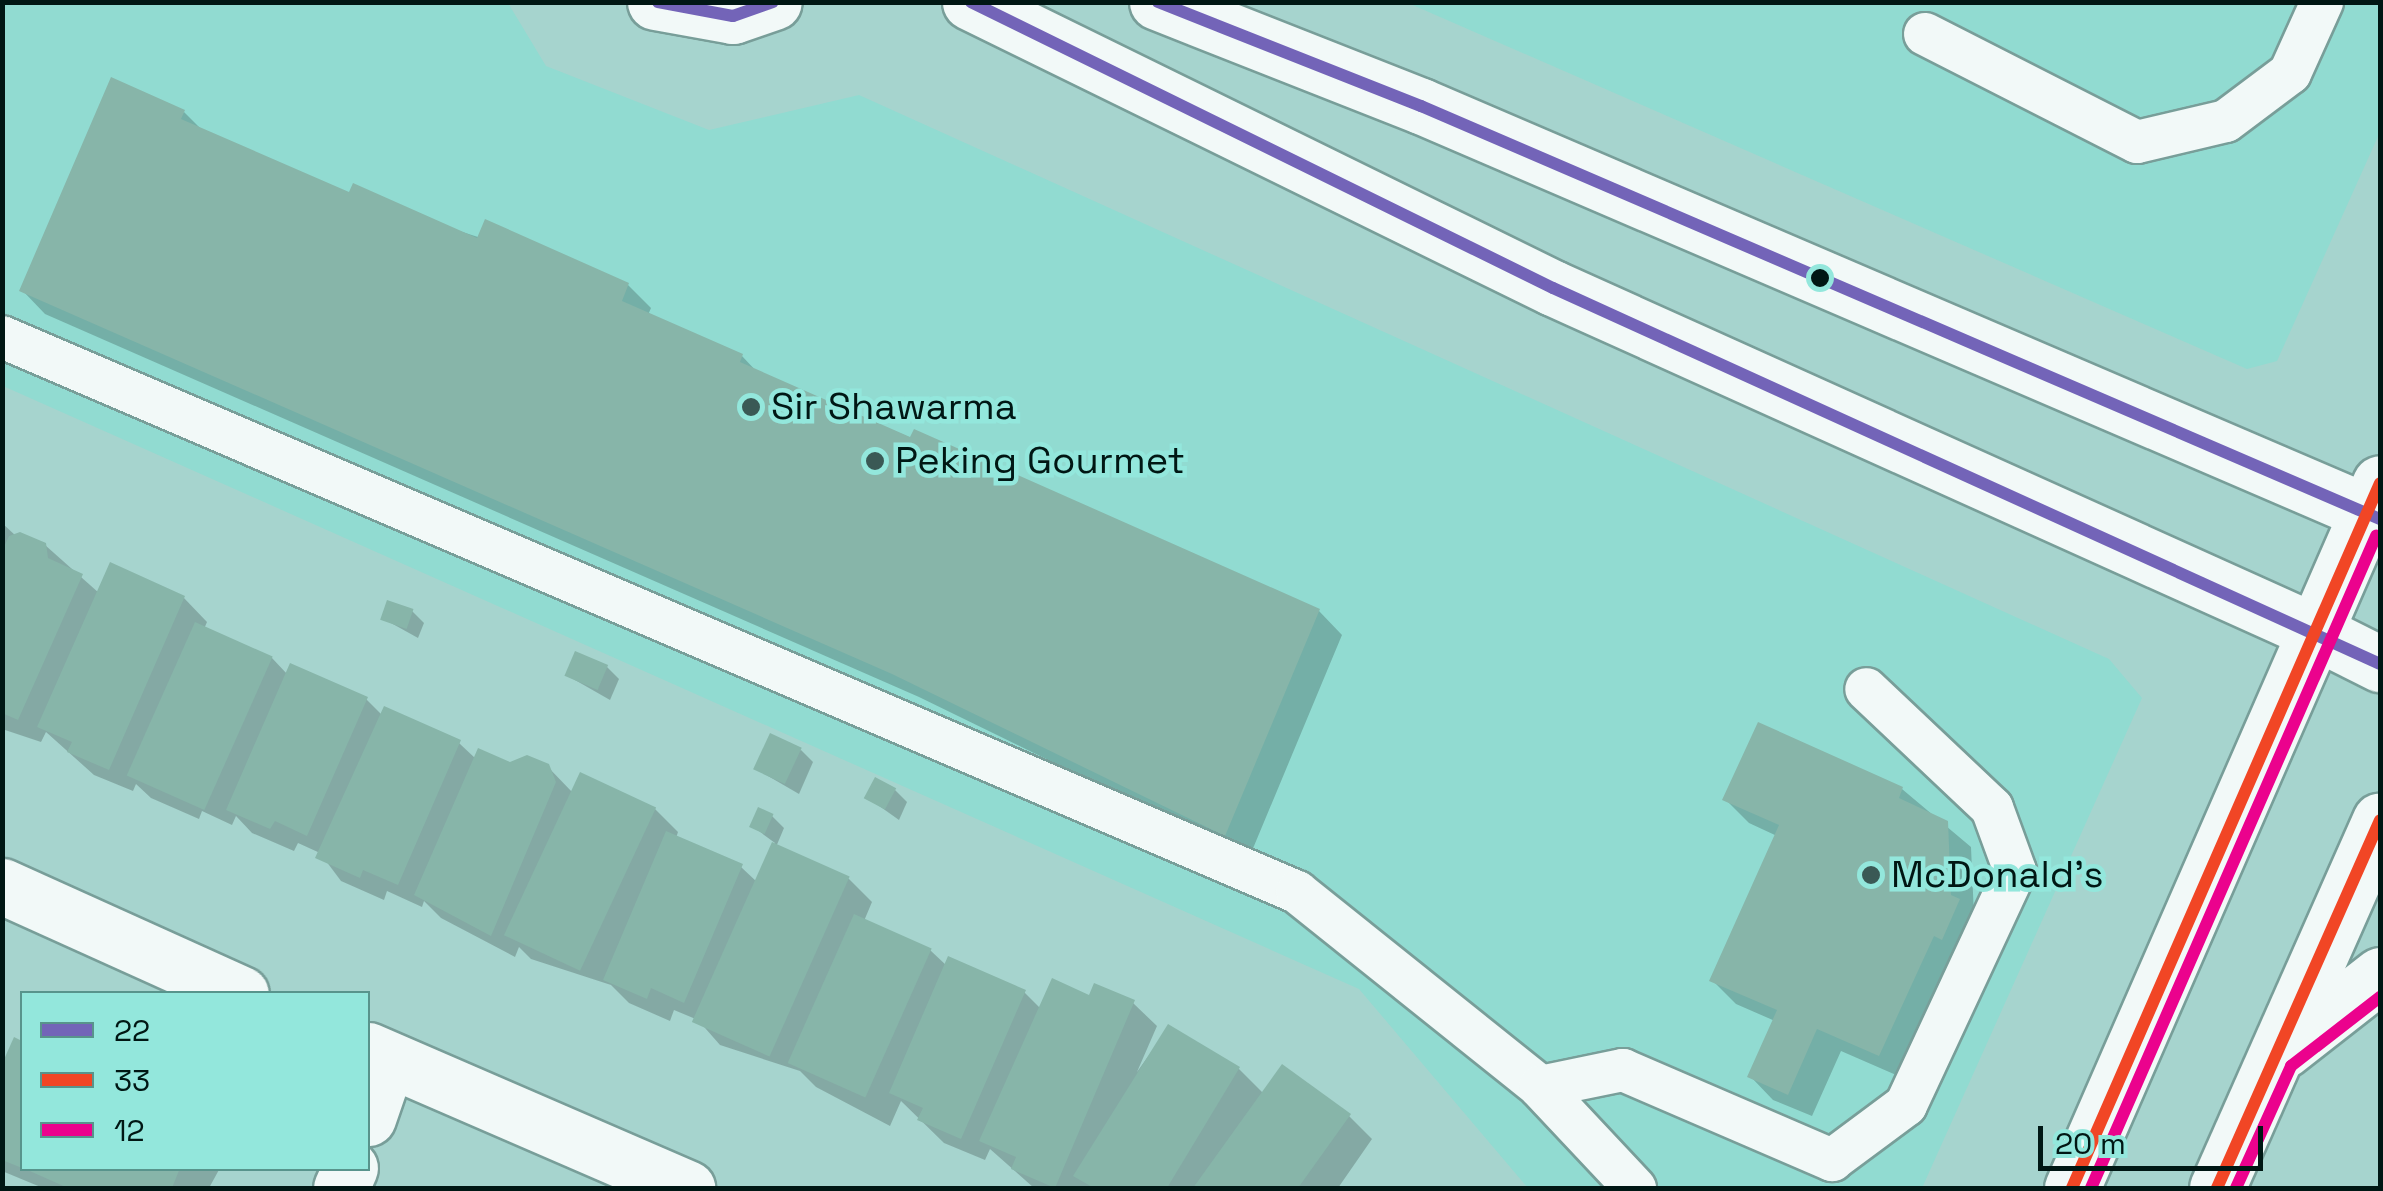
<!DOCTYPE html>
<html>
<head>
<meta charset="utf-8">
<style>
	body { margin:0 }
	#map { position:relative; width:2383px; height:1191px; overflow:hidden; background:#a6d4ce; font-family:"Space Grotesk",sans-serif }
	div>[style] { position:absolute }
	.built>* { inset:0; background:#91dbd1 }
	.shadow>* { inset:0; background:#0003 }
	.building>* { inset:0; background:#87b5a9; transform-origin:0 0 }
	.roads { filter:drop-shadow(2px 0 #789e99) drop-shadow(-2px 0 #789e99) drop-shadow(0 2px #789e99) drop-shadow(0 -2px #789e99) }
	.lane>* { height:42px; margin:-21px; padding:0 21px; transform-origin:21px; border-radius:21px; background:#f2f9f8 }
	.street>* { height:55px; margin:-27.5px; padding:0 27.5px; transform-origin:27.5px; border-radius:27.5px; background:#f2f9f8 }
	.secondary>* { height:55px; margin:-27.5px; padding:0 27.5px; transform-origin:27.5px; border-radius:27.5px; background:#f2f9f8 }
	.bus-1>* { height:12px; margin:-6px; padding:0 6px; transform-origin:6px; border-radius:6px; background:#7364b8 }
	.bus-2>* { height:12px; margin:-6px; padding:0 6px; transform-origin:6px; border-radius:6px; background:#f14625 }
	.bus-3>* { height:12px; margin:-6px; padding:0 6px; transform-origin:6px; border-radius:6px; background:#eb028d }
	.dots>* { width:28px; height:28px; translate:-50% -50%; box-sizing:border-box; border:5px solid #93e7dc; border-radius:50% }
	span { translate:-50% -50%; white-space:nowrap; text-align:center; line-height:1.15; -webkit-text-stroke:9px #93e7dc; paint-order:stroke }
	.poi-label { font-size:38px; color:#001714 }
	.left { translate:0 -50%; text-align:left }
	.frame { position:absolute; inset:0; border:5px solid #001714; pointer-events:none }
	.legend { position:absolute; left:20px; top:991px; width:350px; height:180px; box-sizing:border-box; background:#93e7dc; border:2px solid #58948c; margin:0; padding:12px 18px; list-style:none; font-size:30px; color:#001714 }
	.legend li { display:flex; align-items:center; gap:20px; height:50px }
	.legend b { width:50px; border:2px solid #58948c }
	.scale { position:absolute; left:2038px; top:1126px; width:225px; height:45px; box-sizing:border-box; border:5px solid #001714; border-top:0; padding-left:12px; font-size:30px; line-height:35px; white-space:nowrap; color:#001714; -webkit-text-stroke:8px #93e7dc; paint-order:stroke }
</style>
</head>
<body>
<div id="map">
	<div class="built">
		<div style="clip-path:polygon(3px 3px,508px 3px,546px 66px,709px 130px,859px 95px,2109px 659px,2142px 698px,1922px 1188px,1528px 1188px,1359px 989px,3px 386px)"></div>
		<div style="clip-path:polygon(1408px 3px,2380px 3px,2380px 132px,2277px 361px,2247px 369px)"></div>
	</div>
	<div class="shadow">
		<div style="clip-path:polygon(184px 112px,204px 132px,350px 196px,628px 285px,651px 308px,648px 315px,742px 356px,758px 373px,1319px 611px,1342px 635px,1249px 858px,919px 697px,45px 314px,22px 290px)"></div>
		<div style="clip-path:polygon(2px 523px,16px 536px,45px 545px,99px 593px,184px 598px,207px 622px,204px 629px,272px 658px,288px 675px,366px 699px,383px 716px,459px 743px,476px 759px,547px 766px,573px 793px,655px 809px,678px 832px,676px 838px,741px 867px,757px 882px,775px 843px,752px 826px,772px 816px,784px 828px,776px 847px,849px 879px,872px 902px,864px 921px,930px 950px,947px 966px,1024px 992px,1041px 1009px,1091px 999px,1133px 1003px,1157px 1026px,1137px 1072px,1169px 1027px,1239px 1069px,1264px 1094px,1349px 1116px,1372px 1139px,1338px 1188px,1034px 1188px,990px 1149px,985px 1160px,944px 1143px,901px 1101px,890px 1126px,816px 1087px,800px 1071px,720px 1045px,698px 1020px,674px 1010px,670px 1021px,629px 1003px,611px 985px,531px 959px,519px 947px,515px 957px,441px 918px,424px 901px,422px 907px,387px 891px,384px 900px,341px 881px,320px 853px,298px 843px,294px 851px,252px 833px,236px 816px,232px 825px,202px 811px,199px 819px,151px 798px,136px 784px,133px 791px,94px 775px,46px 732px,41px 742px,2px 729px)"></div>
		<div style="clip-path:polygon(412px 611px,424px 623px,418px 638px,382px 618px)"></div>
		<div style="clip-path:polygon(607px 667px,619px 679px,610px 700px,568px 676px)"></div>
		<div style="clip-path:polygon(801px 750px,813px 762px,799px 794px,756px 769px)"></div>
		<div style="clip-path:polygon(1902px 789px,1971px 847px,1974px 916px,1903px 1078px,1841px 1051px,1812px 1116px,1773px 1100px,1750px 1076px,1775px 1021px,1736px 1004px,1712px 980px,1777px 836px,1749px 823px,1725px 799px)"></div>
		<div style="clip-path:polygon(895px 790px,907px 802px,899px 820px,868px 798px)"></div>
		<div style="clip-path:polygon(16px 1040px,22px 1043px,22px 1168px,220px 1168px,209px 1188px,43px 1188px,2px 1171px,2px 1071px)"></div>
	</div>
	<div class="building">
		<div style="clip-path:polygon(111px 77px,185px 110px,181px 119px,349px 192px,353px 183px,477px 238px,485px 219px,629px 283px,622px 301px,743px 354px,740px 362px,910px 437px,914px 429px,1320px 609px,1225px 836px,892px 674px,19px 291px)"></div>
		<div style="clip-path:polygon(20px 532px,46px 543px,48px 558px,83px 574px,18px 720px,2px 713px,2px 551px,9px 536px)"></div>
		<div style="clip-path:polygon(110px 562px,185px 596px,109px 770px,67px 752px,72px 742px,37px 727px)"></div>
		<div style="left:387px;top:600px;width:28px;height:21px;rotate:19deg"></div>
		<div style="left:195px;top:622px;width:85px;height:168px;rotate:24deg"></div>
		<div style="left:575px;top:651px;width:36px;height:27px;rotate:23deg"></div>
		<div style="clip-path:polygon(290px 663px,368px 697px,307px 836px,275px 821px,270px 829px,226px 810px)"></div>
		<div style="clip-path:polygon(384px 706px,461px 740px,398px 885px,363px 870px,360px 878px,315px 858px)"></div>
		<div style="clip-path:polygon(1758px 722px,1903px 787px,1899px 798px,1948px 821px,1951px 895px,1960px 899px,1942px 940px,1934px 936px,1879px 1056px,1817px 1029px,1788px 1095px,1747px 1077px,1777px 1010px,1709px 981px,1779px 825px,1722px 800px)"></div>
		<div style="left:770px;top:733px;width:35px;height:40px;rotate:25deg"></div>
		<div style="clip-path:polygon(478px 748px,510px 762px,527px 755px,549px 764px,556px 782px,491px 936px,414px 895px)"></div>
		<div style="left:580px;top:772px;width:84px;height:180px;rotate:25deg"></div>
		<div style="left:875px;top:777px;width:24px;height:24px;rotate:28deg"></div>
		<div style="left:758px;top:807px;width:17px;height:22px;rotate:24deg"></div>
		<div style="clip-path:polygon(666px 831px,743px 864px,684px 1003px,651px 988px,647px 999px,603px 980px)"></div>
		<div style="left:772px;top:842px;width:85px;height:197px;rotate:24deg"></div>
		<div style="left:854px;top:914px;width:85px;height:163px;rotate:24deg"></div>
		<div style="clip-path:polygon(948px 956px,1026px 990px,961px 1139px,917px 1120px,923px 1108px,889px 1093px)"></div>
		<div style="clip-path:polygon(1052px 978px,1089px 995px,1094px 983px,1135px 1000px,1055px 1188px,1011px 1169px,1016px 1157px,979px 1141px)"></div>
		<div style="clip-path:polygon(1168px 1024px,1240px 1067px,1167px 1188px,1094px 1188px,1073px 1176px)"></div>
		<div style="clip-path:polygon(14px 1037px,22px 1041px,22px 1168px,2px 1160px,2px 1064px)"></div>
		<div style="clip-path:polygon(1282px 1064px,1351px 1114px,1298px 1188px,1193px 1188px)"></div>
		<div style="clip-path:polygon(23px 1168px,180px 1168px,172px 1188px,68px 1188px)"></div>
	</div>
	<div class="roads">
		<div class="lane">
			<div style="left:1925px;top:34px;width:238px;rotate:27deg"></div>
			<div style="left:2137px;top:142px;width:91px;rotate:-13.3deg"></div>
			<div style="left:2226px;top:121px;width:80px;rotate:-36.9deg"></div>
			<div style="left:2290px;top:73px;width:78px;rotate:-65.7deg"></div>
			<div style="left:2px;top:337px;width:1409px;rotate:23.2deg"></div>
			<div style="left:1297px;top:892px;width:312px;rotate:38.7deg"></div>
			<div style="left:1540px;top:1087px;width:139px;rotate:46.8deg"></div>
			<div style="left:1540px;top:1087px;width:85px;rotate:-11.6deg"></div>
			<div style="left:1623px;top:1070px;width:228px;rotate:23.3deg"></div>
			<div style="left:1832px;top:1160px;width:92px;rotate:-36.6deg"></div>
			<div style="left:1906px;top:1105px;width:258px;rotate:-65deg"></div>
			<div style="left:2015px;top:871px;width:67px;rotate:-110.1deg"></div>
			<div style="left:1992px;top:808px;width:173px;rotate:-136.6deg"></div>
		</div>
		<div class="street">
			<div style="left:655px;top:2px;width:79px;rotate:10.2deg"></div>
			<div style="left:733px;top:16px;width:43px;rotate:-18.9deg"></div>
			<div style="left:970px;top:2px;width:649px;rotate:26.13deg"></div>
			<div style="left:1553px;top:288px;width:837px;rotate:24.27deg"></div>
			<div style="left:1157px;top:2px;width:284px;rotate:21.5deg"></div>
			<div style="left:1421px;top:106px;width:1029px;rotate:23.23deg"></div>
			<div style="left:2px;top:886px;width:262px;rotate:24.3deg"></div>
			<div style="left:368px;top:1050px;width:348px;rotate:23.4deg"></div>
			<div style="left:368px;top:1118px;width:61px;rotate:-71deg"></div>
			<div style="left:341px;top:1188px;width:22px;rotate:-66deg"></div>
		</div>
		<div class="secondary">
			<div style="left:2316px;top:632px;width:72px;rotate:26.6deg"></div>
			<div style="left:2284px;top:1050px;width:122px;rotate:-38deg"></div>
			<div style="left:2072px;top:1188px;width:769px;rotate:-66.4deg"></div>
			<div style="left:2217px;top:1188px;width:402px;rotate:-66.1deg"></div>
		</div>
	</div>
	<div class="bus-1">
		<div style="left:658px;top:2px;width:76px;rotate:10.6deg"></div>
		<div style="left:733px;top:16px;width:42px;rotate:-19.3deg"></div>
		<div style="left:971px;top:2px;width:648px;rotate:26.17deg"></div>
		<div style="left:1553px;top:288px;width:908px;rotate:24.45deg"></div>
		<div style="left:1158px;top:2px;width:283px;rotate:21.6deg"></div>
		<div style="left:1421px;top:106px;width:1044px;rotate:23.3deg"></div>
	</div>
	<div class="bus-2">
		<div style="left:2072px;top:1188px;width:769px;rotate:-66.4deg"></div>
		<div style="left:2217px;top:1188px;width:402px;rotate:-66.1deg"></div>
	</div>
	<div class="bus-3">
		<div style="left:2091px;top:1188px;width:712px;rotate:-66.39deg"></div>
		<div style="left:2236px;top:1188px;width:134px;rotate:-65.7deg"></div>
		<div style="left:2291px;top:1066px;width:113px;rotate:-37.8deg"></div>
	</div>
	<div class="dots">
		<div style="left:1820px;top:278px;background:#001714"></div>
		<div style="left:751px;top:407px;background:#3a5955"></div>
		<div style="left:875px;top:461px;background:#3a5955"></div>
		<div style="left:1871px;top:875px;background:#3a5955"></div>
	</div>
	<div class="poi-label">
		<span class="left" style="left:771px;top:407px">Sir Shawarma</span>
		<span class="left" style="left:895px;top:461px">Peking Gourmet</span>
		<span class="left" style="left:1891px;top:875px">McDonald's</span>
	</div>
	<div class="frame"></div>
	<ul class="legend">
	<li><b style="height:12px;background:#7364b8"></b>22</li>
	<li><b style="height:12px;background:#f14625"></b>33</li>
	<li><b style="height:12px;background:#eb028d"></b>12</li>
	</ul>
	<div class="scale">20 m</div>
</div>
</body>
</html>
